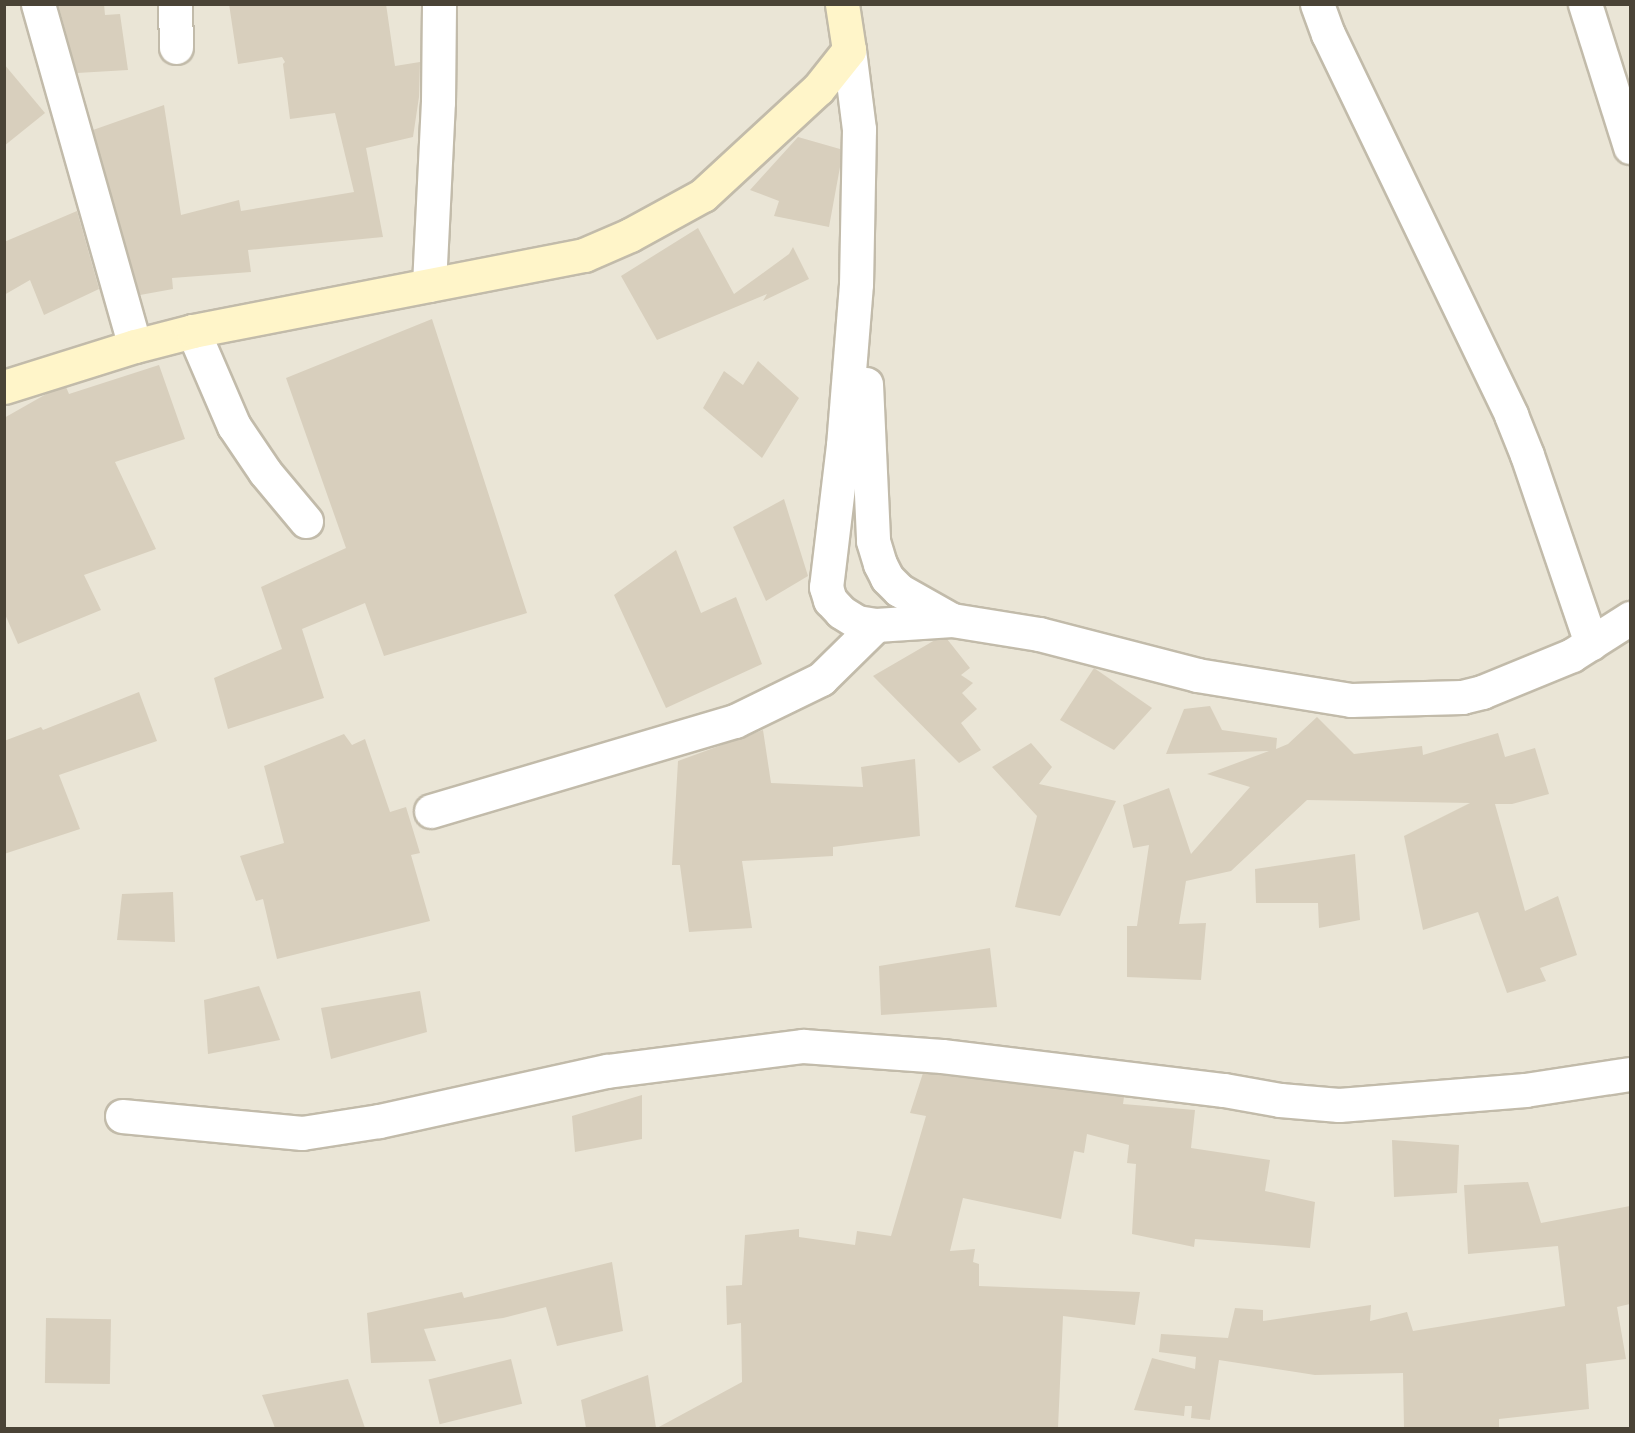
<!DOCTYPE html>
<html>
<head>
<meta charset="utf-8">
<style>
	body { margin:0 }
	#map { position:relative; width:1635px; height:1433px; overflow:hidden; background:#f6f2e8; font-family:"DejaVu Sans",sans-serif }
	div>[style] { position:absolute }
	.residential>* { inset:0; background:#eae5d6; transform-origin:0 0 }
	.building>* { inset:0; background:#d8cfbd; transform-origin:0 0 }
	.roads { filter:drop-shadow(2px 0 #c2bbaa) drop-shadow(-2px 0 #c2bbaa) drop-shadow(0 2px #c2bbaa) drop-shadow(0 -2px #c2bbaa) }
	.street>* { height:33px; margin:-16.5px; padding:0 16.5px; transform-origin:16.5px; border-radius:16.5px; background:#fff }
	.secondary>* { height:33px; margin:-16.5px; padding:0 16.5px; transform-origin:16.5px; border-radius:16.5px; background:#fff5c9 }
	span { translate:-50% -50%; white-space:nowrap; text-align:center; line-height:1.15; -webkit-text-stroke:6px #fff; paint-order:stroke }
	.frame { position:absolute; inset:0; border:6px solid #4a4336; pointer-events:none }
</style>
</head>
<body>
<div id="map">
	<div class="residential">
		<div style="left:5px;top:5px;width:1625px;height:1423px"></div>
	</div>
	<div class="building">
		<div style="clip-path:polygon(58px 4px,104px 4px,105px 15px,120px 14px,128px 70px,77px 73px)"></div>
		<div style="clip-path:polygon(229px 4px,386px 4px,395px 66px,420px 62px,419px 97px,413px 137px,366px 148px,383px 237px,248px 250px,251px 272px,172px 278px,173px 289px,140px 295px,93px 130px,164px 105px,181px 215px,239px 200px,241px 211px,354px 192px,335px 113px,290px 119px,283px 64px,285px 62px,282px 57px,238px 64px)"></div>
		<div style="clip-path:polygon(4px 64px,45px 113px,4px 146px)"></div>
		<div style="clip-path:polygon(798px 137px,840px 149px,840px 167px,829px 227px,774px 216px,779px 201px,750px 190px)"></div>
		<div style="clip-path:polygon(77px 211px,99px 289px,44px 315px,30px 280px,4px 295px,4px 242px)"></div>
		<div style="clip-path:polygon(698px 228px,734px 294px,789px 254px,793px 247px,809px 279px,763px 301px,767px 294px,657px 340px,621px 276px)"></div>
		<div style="clip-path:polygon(432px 319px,527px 613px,384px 656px,365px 603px,302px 629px,324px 698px,228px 729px,214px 678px,282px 649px,261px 587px,346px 548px,286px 378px)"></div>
		<div style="clip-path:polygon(758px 361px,799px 398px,762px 458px,703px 408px,724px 371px,743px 385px)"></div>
		<div style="clip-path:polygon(159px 365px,185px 439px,115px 462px,156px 549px,84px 575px,101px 610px,18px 644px,4px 612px,4px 418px,48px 393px,66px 387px,69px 394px)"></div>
		<div style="clip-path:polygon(784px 499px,808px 576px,766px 601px,733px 527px)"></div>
		<div style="clip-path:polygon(676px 550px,701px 613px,736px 597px,762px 664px,666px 708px,614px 595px)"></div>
		<div style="clip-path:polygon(947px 639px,970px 668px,961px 675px,973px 683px,962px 693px,977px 709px,961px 723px,981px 750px,959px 763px,873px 676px,935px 640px)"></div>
		<div style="clip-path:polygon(1094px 668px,1152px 708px,1114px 750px,1060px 720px)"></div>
		<div style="clip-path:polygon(139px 692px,157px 741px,59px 775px,80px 829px,4px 854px,4px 741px,41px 727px,43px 730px)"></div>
		<div style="clip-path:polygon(1210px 706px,1222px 730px,1277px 738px,1276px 749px,1288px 744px,1317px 717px,1354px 754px,1422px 746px,1423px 755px,1498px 733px,1505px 757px,1535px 748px,1549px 794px,1512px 804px,1495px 804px,1525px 911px,1558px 896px,1577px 955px,1540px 968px,1546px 981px,1507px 993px,1478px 912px,1423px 930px,1404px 836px,1470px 803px,1307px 800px,1231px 871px,1186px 881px,1179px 924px,1206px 923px,1201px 980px,1127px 977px,1127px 926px,1137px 926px,1149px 845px,1133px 848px,1123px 805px,1169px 788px,1191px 854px,1250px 787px,1207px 774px,1269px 751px,1166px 754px,1184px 709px)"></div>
		<div style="clip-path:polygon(763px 730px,771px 783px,863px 787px,861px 767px,915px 759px,920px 836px,833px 847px,833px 856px,742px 861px,752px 928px,689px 932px,680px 865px,672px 865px,678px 761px)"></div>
		<div style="clip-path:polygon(344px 734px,352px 745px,365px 739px,390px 812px,406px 807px,420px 853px,411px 855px,430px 921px,277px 959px,263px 899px,256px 901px,240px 856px,284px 843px,264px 766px)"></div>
		<div style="clip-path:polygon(1031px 743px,1052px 767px,1039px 784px,1116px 801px,1060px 916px,1015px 907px,1037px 816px,992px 767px)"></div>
		<div style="clip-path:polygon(1355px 854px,1360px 920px,1319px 928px,1318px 903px,1256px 903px,1255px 869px)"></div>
		<div style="clip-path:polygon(173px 892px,175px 942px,117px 940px,122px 894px)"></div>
		<div style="clip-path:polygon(990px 948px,997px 1007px,881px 1015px,879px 966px)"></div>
		<div style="clip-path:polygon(259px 986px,280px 1040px,208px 1054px,204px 1000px)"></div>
		<div style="clip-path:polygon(420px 991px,427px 1032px,331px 1059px,321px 1008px)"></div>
		<div style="clip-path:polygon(923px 1073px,1124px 1097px,1123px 1104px,1195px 1110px,1191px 1148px,1270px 1160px,1265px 1191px,1315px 1202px,1310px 1248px,1195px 1239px,1194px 1247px,1132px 1234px,1136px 1164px,1127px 1163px,1129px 1145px,1087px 1134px,1084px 1153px,1074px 1151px,1061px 1219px,963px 1198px,950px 1251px,975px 1249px,973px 1262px,979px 1264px,979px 1286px,1140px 1292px,1135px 1325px,1063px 1316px,1058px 1428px,657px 1428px,742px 1382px,741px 1323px,727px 1325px,726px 1286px,742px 1285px,745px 1235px,799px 1229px,799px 1237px,855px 1245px,857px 1231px,891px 1236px,926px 1116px,910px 1113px)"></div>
		<div style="clip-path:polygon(642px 1095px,642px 1139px,575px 1152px,572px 1116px)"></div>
		<div style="clip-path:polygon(1392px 1140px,1459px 1145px,1457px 1193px,1394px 1197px)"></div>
		<div style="clip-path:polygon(1528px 1182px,1541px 1223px,1630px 1206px,1630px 1304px,1617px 1307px,1626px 1359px,1586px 1364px,1589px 1409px,1499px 1419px,1499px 1428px,1404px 1428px,1403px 1373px,1315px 1375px,1219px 1360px,1210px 1420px,1191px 1418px,1192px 1406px,1185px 1406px,1184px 1416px,1134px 1410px,1152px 1358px,1195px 1369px,1196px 1357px,1159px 1352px,1161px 1334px,1228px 1338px,1235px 1308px,1263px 1310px,1263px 1321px,1371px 1305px,1370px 1321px,1407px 1312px,1413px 1331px,1565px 1306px,1558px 1246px,1468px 1254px,1464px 1185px)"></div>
		<div style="clip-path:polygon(612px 1262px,623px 1331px,557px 1346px,546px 1307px,503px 1318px,424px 1329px,436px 1361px,371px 1363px,367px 1313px,462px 1292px,464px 1298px)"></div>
		<div style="left:46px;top:1318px;width:65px;height:65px;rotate:1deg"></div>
		<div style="left:511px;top:1359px;width:46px;height:85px;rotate:76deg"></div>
		<div style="clip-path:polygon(648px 1375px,656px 1428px,586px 1428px,581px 1400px)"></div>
		<div style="clip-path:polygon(348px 1379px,365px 1428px,275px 1428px,262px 1395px)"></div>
	</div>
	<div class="roads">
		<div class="street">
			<div style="left:38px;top:4px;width:355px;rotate:74.2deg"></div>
			<div style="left:175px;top:4px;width:43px;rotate:88.7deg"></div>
			<div style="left:1317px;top:4px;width:32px;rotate:70deg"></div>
			<div style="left:1328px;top:34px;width:423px;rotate:64.3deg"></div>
			<div style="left:1511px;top:415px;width:43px;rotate:68.2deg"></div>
			<div style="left:1527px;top:455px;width:199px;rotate:71.2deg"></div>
			<div style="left:1585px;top:4px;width:150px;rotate:72.5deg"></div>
			<div style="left:849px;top:50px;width:80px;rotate:82.8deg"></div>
			<div style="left:859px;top:129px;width:155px;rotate:91.1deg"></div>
			<div style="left:856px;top:284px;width:162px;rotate:94.6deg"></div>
			<div style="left:843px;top:445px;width:143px;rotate:96.8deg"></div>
			<div style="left:826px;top:587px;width:14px;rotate:73deg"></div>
			<div style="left:830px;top:600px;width:16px;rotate:47deg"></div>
			<div style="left:841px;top:612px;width:19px;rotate:32deg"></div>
			<div style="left:857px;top:622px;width:19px;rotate:9deg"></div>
			<div style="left:876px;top:625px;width:76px;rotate:-3.8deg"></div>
			<div style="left:952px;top:620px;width:88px;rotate:9.1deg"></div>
			<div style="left:1039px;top:634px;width:163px;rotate:14.5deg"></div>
			<div style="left:1197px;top:675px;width:156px;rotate:9.2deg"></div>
			<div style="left:1351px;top:700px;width:111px;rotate:-1.5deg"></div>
			<div style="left:1462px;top:697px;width:21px;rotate:-14deg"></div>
			<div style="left:1482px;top:692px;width:97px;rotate:-22.3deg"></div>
			<div style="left:1572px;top:655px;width:69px;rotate:-32.5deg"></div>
			<div style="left:429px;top:285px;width:183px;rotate:-87.2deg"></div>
			<div style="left:438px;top:102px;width:98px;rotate:-89.4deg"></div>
			<div style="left:193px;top:331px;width:103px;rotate:66.7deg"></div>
			<div style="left:234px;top:426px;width:55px;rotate:56deg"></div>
			<div style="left:265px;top:472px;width:64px;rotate:50.1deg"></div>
			<div style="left:866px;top:384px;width:157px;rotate:87.4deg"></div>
			<div style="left:873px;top:541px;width:24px;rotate:73deg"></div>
			<div style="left:880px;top:564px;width:16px;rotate:63deg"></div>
			<div style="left:887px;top:578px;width:17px;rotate:45deg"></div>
			<div style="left:899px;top:590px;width:61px;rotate:29.5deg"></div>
			<div style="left:431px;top:811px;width:317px;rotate:-16.5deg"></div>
			<div style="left:735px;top:721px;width:96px;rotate:-26deg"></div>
			<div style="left:821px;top:679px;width:77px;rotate:-44.5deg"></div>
			<div style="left:122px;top:1116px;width:181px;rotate:5.4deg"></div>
			<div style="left:302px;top:1133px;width:78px;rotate:-8.9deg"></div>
			<div style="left:379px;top:1121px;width:233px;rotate:-12.4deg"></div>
			<div style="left:607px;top:1071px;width:198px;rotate:-7.3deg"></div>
			<div style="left:803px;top:1046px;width:139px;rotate:4.1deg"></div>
			<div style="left:942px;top:1056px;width:284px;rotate:6.9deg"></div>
			<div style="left:1224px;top:1090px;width:57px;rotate:10.1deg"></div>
			<div style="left:1280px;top:1100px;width:59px;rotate:4.8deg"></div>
			<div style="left:1339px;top:1105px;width:187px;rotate:-4.6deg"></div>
			<div style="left:1525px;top:1090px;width:106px;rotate:-8.7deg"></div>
		</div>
		<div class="secondary">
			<div style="left:4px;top:387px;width:137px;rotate:-17.4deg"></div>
			<div style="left:135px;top:346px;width:60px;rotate:-14.5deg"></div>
			<div style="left:193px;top:331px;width:398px;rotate:-11deg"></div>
			<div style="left:584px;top:255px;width:50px;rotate:-23.5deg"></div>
			<div style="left:630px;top:235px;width:83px;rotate:-28.7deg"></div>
			<div style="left:703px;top:195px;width:156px;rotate:-42.7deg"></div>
			<div style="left:818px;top:89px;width:50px;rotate:-51.5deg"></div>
			<div style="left:849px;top:50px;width:47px;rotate:-98.7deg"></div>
		</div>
	</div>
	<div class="frame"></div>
</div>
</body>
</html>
